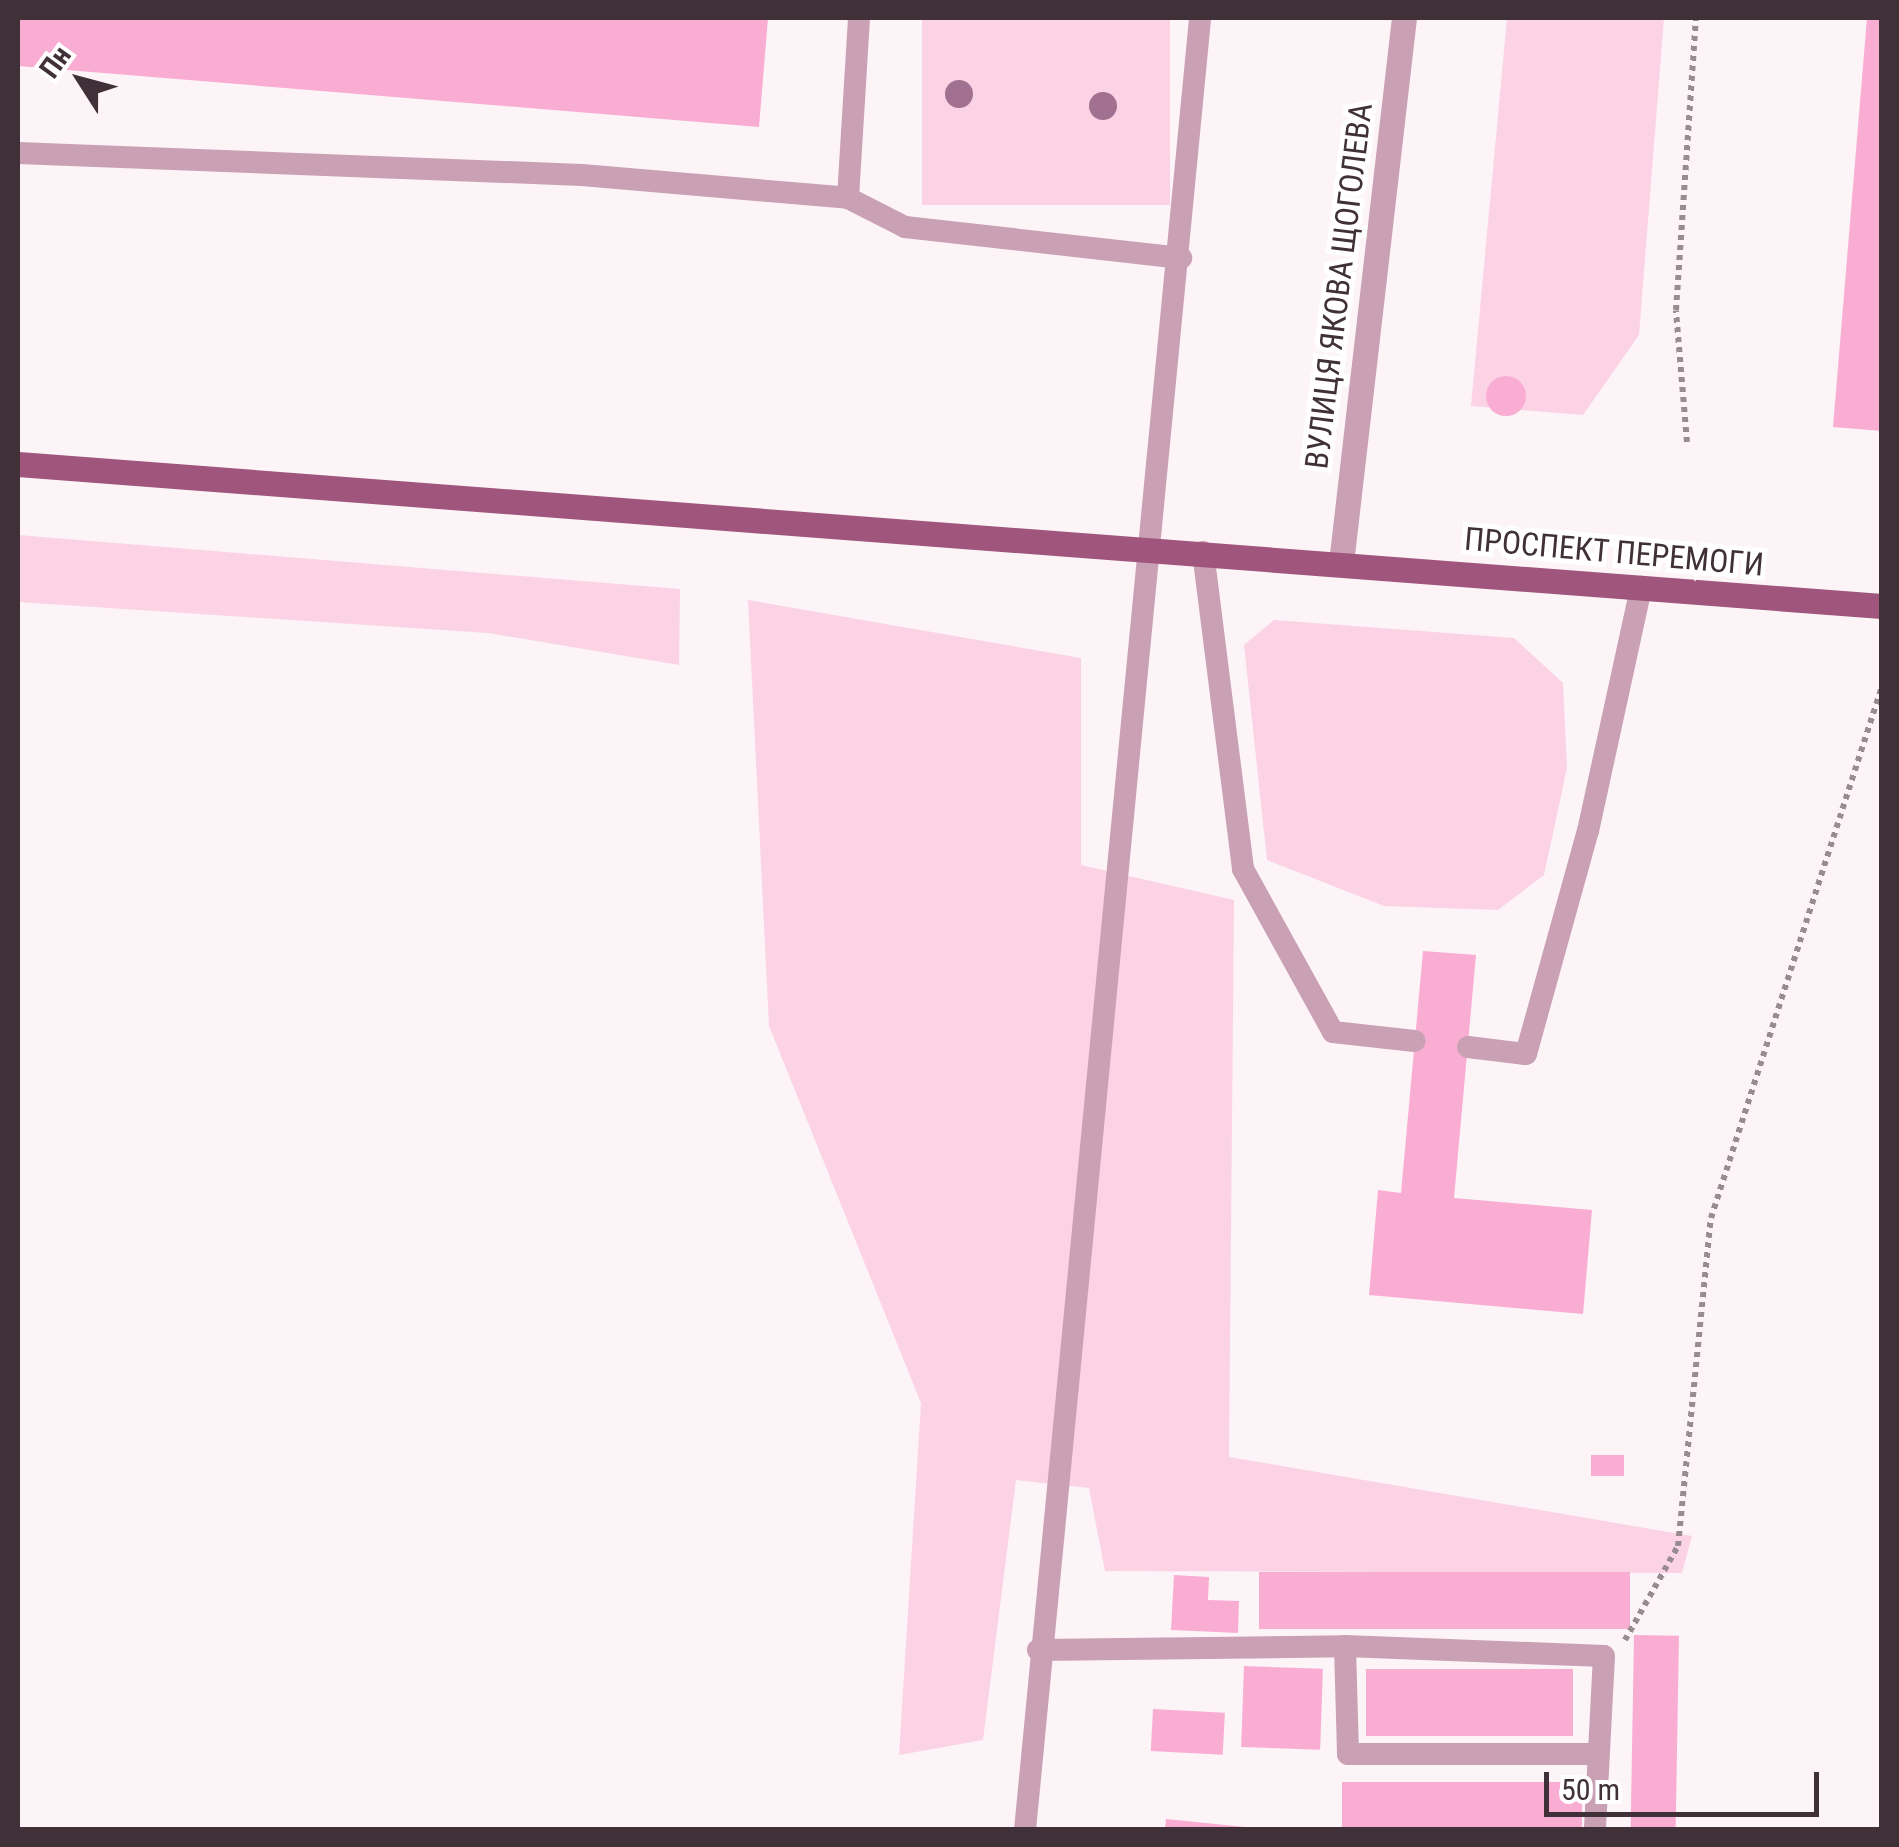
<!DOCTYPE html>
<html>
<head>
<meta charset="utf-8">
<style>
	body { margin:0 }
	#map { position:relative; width:1899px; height:1847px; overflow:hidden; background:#fcf4f7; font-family:"Roboto Condensed",sans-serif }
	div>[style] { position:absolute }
	.green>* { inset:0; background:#fbd3e5; transform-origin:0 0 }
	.building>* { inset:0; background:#faadd3; transform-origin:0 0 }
	.round { border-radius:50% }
	.path>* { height:6px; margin-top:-3px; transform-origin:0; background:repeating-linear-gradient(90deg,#988c91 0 5px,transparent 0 10px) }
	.service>* { height:22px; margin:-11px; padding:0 11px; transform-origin:11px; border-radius:11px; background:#caa0b4 }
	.minor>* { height:25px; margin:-12.5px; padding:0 12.5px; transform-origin:12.5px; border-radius:12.5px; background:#caa0b4 }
	.primary>* { height:25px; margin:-12.5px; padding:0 12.5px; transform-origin:12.5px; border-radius:12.5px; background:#9f557c }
	.trees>* { width:28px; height:28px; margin:-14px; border-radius:50%; background:#a27090 }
	span { translate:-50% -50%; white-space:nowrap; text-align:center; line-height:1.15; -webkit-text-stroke:10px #fff; paint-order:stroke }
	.street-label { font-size:32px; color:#403138 }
	.frame { position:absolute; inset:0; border:20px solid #403138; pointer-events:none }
	.north { position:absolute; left:30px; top:30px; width:100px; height:100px; -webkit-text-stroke:8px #fff; paint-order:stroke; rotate:306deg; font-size:28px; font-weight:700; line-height:40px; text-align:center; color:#403138 }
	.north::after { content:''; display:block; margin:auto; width:35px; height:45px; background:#403138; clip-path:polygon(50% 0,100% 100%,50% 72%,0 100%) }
	.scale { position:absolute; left:1544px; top:1772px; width:275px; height:45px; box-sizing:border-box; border:5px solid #403138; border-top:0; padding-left:12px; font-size:30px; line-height:35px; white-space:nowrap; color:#403138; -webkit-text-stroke:8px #fff; paint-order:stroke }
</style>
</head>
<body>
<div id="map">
	<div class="green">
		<div style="left:922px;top:18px;width:248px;height:187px"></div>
		<div style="clip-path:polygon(1507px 18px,1664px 18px,1639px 335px,1583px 415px,1471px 406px)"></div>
		<div style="clip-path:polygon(18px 535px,680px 589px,679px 665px,488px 633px,18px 602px)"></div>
		<div style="clip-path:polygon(748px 600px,1081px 658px,1081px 865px,1234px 900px,1229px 1457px,1692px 1536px,1682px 1573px,1105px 1571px,1089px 1488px,1016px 1480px,983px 1740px,899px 1755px,921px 1403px,769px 1026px)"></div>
		<div style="clip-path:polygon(1274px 620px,1514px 638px,1563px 683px,1567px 768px,1544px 875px,1498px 910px,1384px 906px,1267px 860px,1244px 645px)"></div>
	</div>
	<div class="building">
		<div style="clip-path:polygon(18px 18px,768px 18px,759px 127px,18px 66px)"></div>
		<div style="clip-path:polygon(1867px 18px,1882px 18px,1882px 431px,1833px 427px)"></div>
		<div class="round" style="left:1486px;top:376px;width:40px;height:40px"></div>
		<div style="clip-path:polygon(1423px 951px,1476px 955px,1454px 1198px,1592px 1210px,1583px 1314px,1369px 1295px,1378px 1190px,1401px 1193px)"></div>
		<div style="left:1591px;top:1455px;width:33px;height:21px"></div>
		<div style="left:1259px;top:1572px;width:371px;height:57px"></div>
		<div style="clip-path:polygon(1174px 1575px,1209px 1577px,1208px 1600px,1239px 1601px,1238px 1633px,1171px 1630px)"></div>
		<div style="left:1634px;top:1635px;width:45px;height:195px;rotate:1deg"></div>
		<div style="left:1244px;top:1666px;width:79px;height:81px;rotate:2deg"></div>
		<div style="left:1366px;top:1669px;width:207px;height:67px"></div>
		<div style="left:1153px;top:1709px;width:72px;height:42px;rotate:3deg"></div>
		<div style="left:1342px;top:1782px;width:240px;height:48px"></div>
		<div style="clip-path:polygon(1166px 1819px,1245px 1827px,1245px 1830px,1165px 1830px)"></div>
	</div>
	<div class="path">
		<div style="left:1687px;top:442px;width:132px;rotate:-94.8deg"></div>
		<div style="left:1676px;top:310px;width:293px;rotate:-86.1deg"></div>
		<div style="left:1625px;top:1640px;width:108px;rotate:-60.6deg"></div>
		<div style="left:1678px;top:1546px;width:330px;rotate:-84.3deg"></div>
		<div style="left:1711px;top:1218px;width:559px;rotate:-72.18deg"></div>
	</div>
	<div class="service">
		<div style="left:18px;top:153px;width:564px;rotate:2.23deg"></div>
		<div style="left:582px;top:175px;width:267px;rotate:4.9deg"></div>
		<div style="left:848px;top:198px;width:64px;rotate:27deg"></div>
		<div style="left:905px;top:227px;width:278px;rotate:6.4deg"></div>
		<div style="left:848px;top:198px;width:180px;rotate:-86.5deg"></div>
		<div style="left:1203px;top:552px;width:320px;rotate:82.8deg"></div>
		<div style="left:1243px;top:869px;width:186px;rotate:61.1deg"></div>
		<div style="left:1333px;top:1032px;width:82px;rotate:6.3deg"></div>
		<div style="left:1468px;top:1047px;width:58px;rotate:6.9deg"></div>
		<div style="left:1526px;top:1054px;width:231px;rotate:-74.5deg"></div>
		<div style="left:1588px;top:831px;width:250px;rotate:-77.7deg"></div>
		<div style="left:1345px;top:1646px;width:108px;rotate:88.4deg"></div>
		<div style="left:1348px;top:1754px;width:250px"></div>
		<div style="left:1038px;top:1650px;width:307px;rotate:-0.7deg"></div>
		<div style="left:1345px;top:1646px;width:259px;rotate:2.2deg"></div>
		<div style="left:1604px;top:1656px;width:174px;rotate:93deg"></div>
		<div style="left:1025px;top:1830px;width:1820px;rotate:-84.48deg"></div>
	</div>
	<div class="minor">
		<div style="left:1341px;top:563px;width:549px;rotate:-83.41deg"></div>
	</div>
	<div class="primary">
		<div style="left:18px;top:464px;width:1869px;rotate:4.36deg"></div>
	</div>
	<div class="trees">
		<div style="left:959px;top:94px"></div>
		<div style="left:1103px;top:106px"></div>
	</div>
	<div class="street-label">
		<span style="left:1339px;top:286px;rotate:-83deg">ВУЛИЦЯ ЯКОВА ЩОГОЛЕВА</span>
		<span style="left:1614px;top:552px;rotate:5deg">ПРОСПЕКТ ПЕРЕМОГИ</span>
	</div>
	<div class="frame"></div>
	<div class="north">Пн</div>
	<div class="scale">50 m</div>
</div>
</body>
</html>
